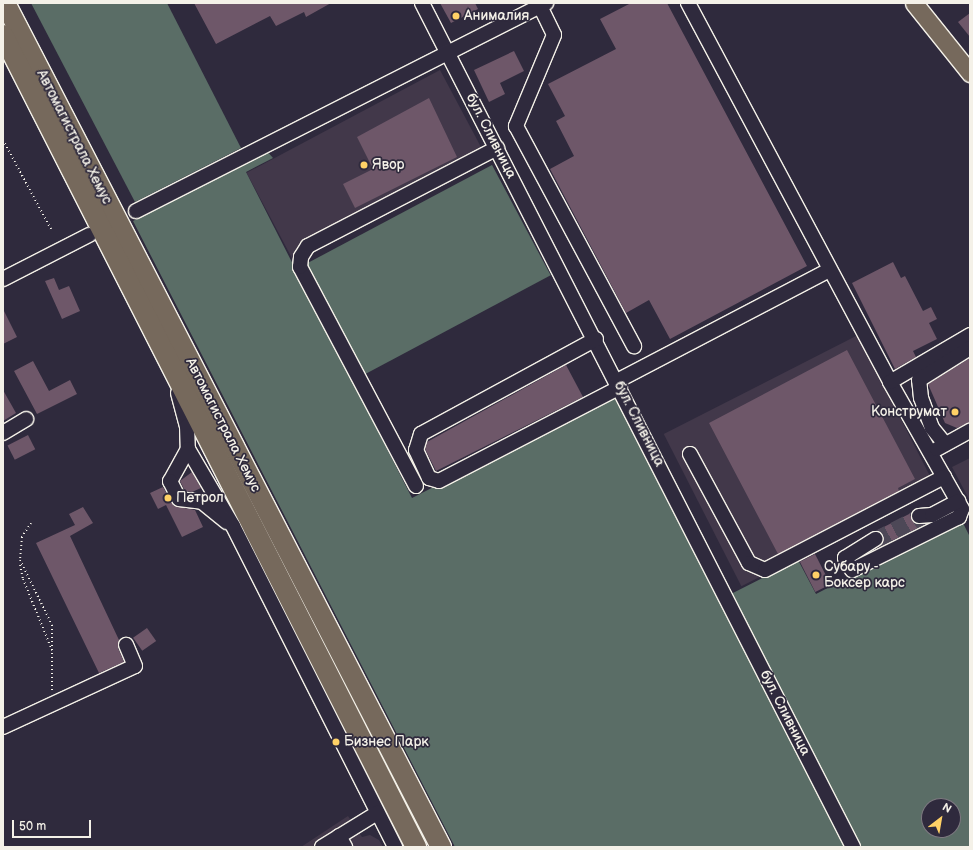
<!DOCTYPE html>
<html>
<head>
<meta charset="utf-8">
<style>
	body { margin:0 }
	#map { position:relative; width:973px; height:850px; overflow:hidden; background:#2f2a3d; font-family:"Balsamiq Sans",sans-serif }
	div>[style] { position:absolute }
	.built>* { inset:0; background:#42384a; transform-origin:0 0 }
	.green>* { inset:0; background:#5a6d66; transform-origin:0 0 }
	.building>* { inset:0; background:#6e5769; transform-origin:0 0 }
	.minor-tunnel>* { height:14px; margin-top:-7px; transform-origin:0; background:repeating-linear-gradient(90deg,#4d4857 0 14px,transparent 0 21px) }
	.path>* { height:2px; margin-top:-1px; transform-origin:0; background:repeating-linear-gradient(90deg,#f4f1e8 0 1px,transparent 0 4px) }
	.roads { filter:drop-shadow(1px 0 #f4f1e8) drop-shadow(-1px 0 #f4f1e8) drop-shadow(0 1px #f4f1e8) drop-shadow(0 -1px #f4f1e8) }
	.minor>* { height:14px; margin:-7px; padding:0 7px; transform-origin:7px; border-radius:7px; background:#2f2a3d }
	.major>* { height:17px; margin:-8.5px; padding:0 8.5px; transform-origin:8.5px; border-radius:8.5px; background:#76695c }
	.highway>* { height:20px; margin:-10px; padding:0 10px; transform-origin:10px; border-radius:10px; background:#76695c }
	.dots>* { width:11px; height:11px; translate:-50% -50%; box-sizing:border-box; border:2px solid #2f2a3d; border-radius:50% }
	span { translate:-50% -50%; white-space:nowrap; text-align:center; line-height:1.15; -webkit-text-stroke:3.5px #2f2a3d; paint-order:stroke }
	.poi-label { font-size:14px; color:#f4f1e8 }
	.left { translate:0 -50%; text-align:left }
	.right { translate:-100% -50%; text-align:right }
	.street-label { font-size:14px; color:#f4f1e8 }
	.frame { position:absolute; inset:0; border:4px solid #f4f1e8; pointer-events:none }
	.north { position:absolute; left:921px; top:798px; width:40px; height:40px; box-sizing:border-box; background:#2f2a3d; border:1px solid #7e7a81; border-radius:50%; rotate:31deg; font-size:11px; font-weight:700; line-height:16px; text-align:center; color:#f4f1e8 }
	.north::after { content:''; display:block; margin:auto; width:14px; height:18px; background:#ffd166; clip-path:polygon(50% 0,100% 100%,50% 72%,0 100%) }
	.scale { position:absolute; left:12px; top:820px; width:79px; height:18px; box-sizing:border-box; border:2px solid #f4f1e8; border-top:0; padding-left:5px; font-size:12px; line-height:14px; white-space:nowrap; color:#f4f1e8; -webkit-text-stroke:3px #2f2a3d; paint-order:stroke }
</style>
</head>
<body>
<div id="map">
	<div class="built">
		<div style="left:440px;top:70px;width:98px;height:219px;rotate:62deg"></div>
		<div style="left:858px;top:335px;width:171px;height:218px;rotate:63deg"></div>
		<div style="clip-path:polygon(970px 458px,970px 501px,952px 467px)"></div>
		<div style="clip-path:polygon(348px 816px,362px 837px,370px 835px,379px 840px,383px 847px,301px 847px)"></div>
	</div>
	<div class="green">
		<div style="clip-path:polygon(31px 3px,167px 3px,241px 148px,135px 202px)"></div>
		<div style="clip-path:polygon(evenodd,265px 149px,273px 158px,246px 172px,412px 498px,619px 393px,727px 596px,798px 560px,816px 594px,961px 519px,970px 537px,970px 847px,455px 847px,133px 221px,265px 149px,929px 806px,953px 806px,953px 830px,929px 830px,929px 806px)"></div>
		<div style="left:492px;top:165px;width:125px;height:212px;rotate:62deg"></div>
	</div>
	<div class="building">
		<div style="clip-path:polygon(194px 3px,331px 3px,306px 17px,304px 12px,276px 26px,270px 16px,216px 44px)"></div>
		<div style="clip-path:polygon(440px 3px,475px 3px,478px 9px,451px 23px)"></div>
		<div style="clip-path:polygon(631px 3px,667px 3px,807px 266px,670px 339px,649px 300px,626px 313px,550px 169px,574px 156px,556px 121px,565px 116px,548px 84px,616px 49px,600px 19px)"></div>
		<div style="clip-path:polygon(970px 13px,970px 37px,958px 22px)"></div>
		<div style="clip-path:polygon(514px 51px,524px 71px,500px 83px,505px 94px,489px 102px,474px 70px)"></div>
		<div style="clip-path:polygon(429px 98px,457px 157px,355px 208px,343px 184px,373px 169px,357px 137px)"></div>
		<div style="clip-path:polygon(893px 262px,901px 278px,905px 276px,923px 311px,931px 307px,937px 319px,929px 323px,937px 339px,913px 351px,916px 357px,895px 369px,852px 283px)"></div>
		<div style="clip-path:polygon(54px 278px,59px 290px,69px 286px,80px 311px,62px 319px,45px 281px)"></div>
		<div style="clip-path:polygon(3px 309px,17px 337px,3px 344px)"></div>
		<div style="clip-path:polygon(847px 350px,915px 479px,898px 488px,899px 491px,778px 554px,709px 423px)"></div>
		<div style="clip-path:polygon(970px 358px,970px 422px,957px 428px,945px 423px,928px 384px)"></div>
		<div style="clip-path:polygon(33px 361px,49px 391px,70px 380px,77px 394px,37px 414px,14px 371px)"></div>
		<div style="clip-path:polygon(566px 365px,583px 397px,436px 471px,425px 449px,427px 442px)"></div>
		<div style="clip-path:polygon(3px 390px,16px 413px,3px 421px)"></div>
		<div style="left:28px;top:435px;width:16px;height:23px;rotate:63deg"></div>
		<div style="clip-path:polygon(192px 472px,201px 488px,192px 492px,185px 491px,180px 481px)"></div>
		<div style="clip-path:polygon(163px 487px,174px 506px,195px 510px,203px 527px,182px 537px,166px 505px,158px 509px,150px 493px)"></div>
		<div style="clip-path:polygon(83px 507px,93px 523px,70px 536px,119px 640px,118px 648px,124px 662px,99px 673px,36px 543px,75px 525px,69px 514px)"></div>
		<div style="clip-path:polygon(911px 513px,912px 521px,924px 525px,879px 547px,883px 538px,876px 531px)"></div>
		<div style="left:815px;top:554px;width:34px;height:17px;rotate:63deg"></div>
		<div style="left:147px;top:628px;width:16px;height:17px;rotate:55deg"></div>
	</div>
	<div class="minor-tunnel">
		<div style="left:875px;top:539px;width:50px;rotate:-27.6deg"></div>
		<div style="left:880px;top:548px;width:50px;rotate:-27.6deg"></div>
	</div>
	<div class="path">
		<div style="left:3px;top:140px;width:103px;rotate:61.7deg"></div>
		<div style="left:31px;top:523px;width:17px;rotate:123deg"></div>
		<div style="left:22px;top:537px;width:23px;rotate:95deg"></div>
		<div style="left:20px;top:560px;width:72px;rotate:63.8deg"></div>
		<div style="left:52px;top:625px;width:66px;rotate:90deg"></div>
		<div style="left:20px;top:565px;width:14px;rotate:78deg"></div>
		<div style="left:23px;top:579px;width:77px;rotate:67.8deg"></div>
	</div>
	<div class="roads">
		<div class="minor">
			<div style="left:422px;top:3px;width:948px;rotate:62.95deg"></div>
			<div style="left:688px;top:3px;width:429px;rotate:61.9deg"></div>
			<div style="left:890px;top:382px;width:146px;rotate:60.4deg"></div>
			<div style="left:962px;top:509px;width:9px;rotate:111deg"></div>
			<div style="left:959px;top:517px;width:119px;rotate:153.6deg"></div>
			<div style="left:852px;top:570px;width:14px;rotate:-120deg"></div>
			<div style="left:845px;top:558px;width:36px;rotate:-32deg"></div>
			<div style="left:540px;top:6px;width:32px;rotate:64deg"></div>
			<div style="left:554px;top:35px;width:99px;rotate:112.7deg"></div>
			<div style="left:516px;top:126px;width:250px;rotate:61.8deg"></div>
			<div style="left:136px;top:211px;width:460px;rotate:-26.9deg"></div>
			<div style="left:3px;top:279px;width:97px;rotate:-27.1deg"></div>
			<div style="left:596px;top:339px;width:199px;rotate:151.5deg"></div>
			<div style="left:421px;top:434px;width:17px;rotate:107deg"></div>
			<div style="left:416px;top:450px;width:31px;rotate:65deg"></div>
			<div style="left:429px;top:478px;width:10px;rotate:17deg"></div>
			<div style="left:439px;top:481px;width:204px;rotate:-27.4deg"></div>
			<div style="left:617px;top:381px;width:239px;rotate:-27.6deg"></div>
			<div style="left:890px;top:382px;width:93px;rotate:-30.4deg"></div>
			<div style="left:178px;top:393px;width:34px;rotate:75deg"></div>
			<div style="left:187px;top:426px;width:23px;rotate:88deg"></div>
			<div style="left:188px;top:449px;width:89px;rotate:59.7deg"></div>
			<div style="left:233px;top:526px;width:360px;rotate:63.2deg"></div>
			<div style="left:3px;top:433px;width:27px;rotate:-31deg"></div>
			<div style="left:945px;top:444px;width:21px;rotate:-129deg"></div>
			<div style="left:932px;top:428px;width:32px;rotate:-110deg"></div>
			<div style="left:921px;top:398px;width:18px;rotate:-96deg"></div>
			<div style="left:919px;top:380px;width:60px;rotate:-32.1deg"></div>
			<div style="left:188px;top:449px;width:37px;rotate:119deg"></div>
			<div style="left:170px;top:481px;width:20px;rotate:63deg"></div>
			<div style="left:179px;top:499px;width:23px;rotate:7deg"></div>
			<div style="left:202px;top:502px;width:32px;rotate:39deg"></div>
			<div style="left:937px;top:449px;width:38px;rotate:-29deg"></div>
			<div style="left:690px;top:454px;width:124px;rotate:61.6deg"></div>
			<div style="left:749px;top:563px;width:17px;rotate:24deg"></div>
			<div style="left:765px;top:570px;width:202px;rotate:-27.5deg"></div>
			<div style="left:416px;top:486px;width:248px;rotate:-117.9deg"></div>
			<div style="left:300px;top:267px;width:10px;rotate:-84deg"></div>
			<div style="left:301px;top:257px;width:13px;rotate:-58deg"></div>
			<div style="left:308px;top:246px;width:213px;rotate:-27.4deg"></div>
			<div style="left:919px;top:516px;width:13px;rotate:-4deg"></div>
			<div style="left:932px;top:515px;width:30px;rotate:-28deg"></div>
			<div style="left:3px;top:727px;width:145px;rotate:-24.8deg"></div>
			<div style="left:135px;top:666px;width:23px;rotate:-113deg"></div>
			<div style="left:339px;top:836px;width:13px;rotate:61deg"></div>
			<div style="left:322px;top:847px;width:65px;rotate:-31.7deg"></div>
		</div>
		<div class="major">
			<div style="left:914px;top:3px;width:90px;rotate:51.3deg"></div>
		</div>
		<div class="highway">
			<div style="left:5px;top:3px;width:950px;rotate:62.68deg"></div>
			<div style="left:3px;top:35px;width:911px;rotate:63.04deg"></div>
		</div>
	</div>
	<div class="dots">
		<div style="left:456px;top:16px;background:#ffd166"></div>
		<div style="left:364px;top:165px;background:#ffd166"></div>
		<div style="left:955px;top:412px;background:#ffd166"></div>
		<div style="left:168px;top:498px;background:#ffd166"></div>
		<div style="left:816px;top:575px;background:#ffd166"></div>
		<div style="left:336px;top:742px;background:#ffd166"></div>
	</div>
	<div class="poi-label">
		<span class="left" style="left:464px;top:16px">Анималия</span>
		<span class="left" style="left:372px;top:165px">Явор</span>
		<span class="right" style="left:947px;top:412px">Конструмат</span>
		<span class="left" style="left:176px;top:498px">Петрол</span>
		<span class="left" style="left:824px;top:575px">Субару -<br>Боксер карс</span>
		<span class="left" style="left:344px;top:742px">Бизнес Парк</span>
	</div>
	<div class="street-label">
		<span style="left:491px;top:136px;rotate:63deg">бул. Сливница</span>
		<span style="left:74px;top:137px;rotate:63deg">Автомагистрала Хемус</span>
		<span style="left:639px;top:424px;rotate:63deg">бул. Сливница</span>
		<span style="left:223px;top:425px;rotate:63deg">Автомагистрала Хемус</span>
		<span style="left:785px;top:713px;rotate:63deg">бул. Сливница</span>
	</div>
	<div class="frame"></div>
	<div class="north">N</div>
	<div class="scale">50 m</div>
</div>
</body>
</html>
